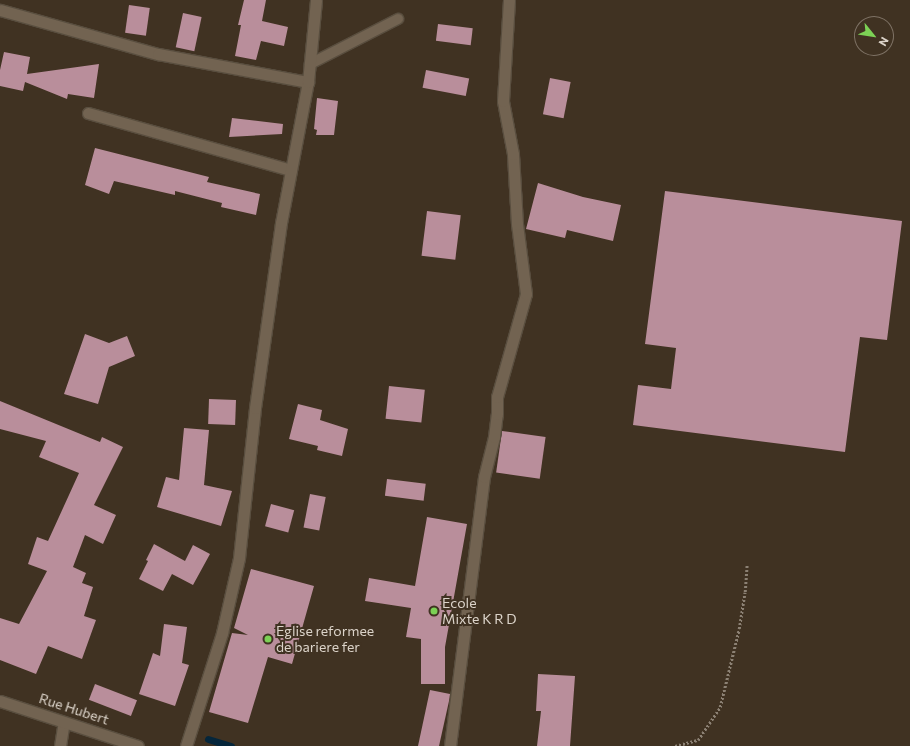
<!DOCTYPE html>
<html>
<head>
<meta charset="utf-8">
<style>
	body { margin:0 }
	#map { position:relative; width:910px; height:746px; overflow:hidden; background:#403222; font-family:Commissioner,sans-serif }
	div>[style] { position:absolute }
	.stream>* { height:7px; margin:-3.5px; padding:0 3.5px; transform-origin:3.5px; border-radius:3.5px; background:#05263b }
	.building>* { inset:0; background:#b98e9b; transform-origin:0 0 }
	.path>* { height:2.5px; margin-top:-1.25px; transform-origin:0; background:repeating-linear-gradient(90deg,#8c8174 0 2px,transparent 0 4px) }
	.roads { filter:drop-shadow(1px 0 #594e3f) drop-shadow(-1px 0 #594e3f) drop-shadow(0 1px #594e3f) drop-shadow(0 -1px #594e3f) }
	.service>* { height:10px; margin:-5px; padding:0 5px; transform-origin:5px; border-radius:5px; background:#726351 }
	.minor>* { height:11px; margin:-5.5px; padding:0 5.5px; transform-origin:5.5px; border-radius:5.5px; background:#726351 }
	.tertiary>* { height:11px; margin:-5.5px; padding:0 5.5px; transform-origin:5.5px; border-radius:5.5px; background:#726351 }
	.dots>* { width:11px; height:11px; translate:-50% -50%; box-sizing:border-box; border:2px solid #403222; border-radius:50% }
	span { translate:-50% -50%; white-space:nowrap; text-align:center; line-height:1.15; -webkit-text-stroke:4px #403222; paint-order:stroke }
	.poi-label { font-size:14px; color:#dbd3c9 }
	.left { translate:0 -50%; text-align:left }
	.street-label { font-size:14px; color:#dbd3c9 }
	.north { position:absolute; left:854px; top:16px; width:40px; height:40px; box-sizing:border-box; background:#403222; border:1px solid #7e7265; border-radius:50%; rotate:120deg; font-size:11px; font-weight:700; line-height:16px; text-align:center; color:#dbd3c9 }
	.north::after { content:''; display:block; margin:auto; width:14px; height:18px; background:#7cd155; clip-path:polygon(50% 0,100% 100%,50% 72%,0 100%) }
</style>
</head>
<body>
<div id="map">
	<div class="stream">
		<div style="left:208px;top:739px;width:24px;rotate:17deg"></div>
	</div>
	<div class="building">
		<div style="clip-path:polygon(244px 0,266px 0,262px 21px,288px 27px,284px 46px,261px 41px,256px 60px,235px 56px,241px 25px,238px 25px)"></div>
		<div style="left:129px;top:5px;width:21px;height:28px;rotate:8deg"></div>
		<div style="left:183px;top:13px;width:19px;height:35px;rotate:12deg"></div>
		<div style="left:438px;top:24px;width:35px;height:17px;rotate:7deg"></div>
		<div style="clip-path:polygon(4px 52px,30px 57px,27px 74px,99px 64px,94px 98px,68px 94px,67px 99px,25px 82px,23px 91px,0 86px,0 70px)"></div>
		<div style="left:426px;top:70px;width:44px;height:18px;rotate:11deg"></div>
		<div style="left:550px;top:78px;width:21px;height:37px;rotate:11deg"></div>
		<div style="clip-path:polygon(317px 98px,338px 101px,334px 135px,316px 135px,317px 130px,314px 129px)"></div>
		<div style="clip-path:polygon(232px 118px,283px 124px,282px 134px,229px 137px)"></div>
		<div style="clip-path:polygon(95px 148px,209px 177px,207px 182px,260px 194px,256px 215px,221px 207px,222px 203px,175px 191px,175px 195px,114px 181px,109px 194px,85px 185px)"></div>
		<div style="clip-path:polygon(538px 183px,583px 197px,621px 205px,613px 241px,567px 230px,565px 238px,526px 229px)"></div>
		<div style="clip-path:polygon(665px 191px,902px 221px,887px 340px,860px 337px,845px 452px,633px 425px,638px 385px,671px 389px,676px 348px,645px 344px)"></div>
		<div style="left:427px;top:211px;width:34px;height:45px;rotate:7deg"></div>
		<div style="clip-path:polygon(85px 334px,109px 343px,127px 336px,135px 356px,109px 367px,98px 404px,64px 394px)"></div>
		<div style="left:389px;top:386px;width:36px;height:33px;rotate:6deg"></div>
		<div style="left:209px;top:399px;width:27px;height:25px;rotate:2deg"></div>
		<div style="clip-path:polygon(0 401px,100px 442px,102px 437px,123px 447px,94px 505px,116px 515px,103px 544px,85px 535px,73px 567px,86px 573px,82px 583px,93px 587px,84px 616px,96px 620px,82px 659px,48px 646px,36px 674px,0 660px,0 618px,19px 624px,47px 571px,28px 564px,37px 537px,48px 541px,79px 473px,39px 457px,46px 441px,0 429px)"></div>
		<div style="clip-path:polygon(298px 404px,322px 410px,320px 420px,348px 429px,342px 456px,317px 450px,318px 446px,289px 439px)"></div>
		<div style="clip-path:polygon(184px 428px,209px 430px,204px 485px,232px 491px,221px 526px,157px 507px,166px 477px,179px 480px)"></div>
		<div style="left:502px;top:431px;width:44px;height:42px;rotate:8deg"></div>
		<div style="left:387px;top:479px;width:39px;height:17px;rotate:7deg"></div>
		<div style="left:310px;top:494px;width:16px;height:34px;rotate:11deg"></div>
		<div style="left:271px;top:504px;width:24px;height:23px;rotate:15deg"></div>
		<div style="clip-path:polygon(427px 517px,467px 524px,445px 647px,445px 684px,421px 684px,421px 639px,406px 637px,411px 608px,365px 601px,369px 578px,415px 586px)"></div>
		<div style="clip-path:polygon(154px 544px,185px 561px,193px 545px,210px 554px,193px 585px,172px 574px,163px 591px,139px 579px,148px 561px,146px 560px)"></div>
		<div style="clip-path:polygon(251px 569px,314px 586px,292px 664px,268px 657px,248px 723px,209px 712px,232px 633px,248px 635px,234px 628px)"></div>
		<div style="clip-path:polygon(164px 624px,187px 627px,182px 663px,189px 665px,175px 706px,139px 694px,153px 653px,160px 656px)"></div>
		<div style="clip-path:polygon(538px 674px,575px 676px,570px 746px,537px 746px,541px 711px,536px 711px)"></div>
		<div style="left:95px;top:684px;width:45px;height:17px;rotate:21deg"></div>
		<div style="clip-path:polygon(430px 690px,450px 694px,449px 701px,439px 746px,418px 746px)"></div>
	</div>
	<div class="path">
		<div style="left:675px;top:746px;width:24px;rotate:-15deg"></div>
		<div style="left:698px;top:740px;width:40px;rotate:-56deg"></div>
		<div style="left:720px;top:707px;width:80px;rotate:-76.3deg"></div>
		<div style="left:739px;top:629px;width:37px;rotate:-81deg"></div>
		<div style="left:745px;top:592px;width:27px;rotate:-86deg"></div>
	</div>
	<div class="roads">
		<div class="service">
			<div style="left:310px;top:64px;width:99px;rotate:-27.1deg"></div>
		</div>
		<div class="minor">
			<div style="left:0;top:10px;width:164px;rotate:15.6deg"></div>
			<div style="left:158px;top:54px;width:153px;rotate:10.6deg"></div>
			<div style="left:88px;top:113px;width:211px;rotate:15.7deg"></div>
			<div style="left:60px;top:746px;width:24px;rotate:-81deg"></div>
			<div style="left:186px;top:746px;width:119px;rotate:-72.3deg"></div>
			<div style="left:222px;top:633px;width:77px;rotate:-77.2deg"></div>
			<div style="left:239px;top:558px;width:151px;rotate:-83.9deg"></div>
			<div style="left:255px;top:408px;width:187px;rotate:-82deg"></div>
			<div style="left:281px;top:223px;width:144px;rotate:-79.2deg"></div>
			<div style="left:308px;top:82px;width:82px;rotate:-84.4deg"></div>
			<div style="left:450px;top:746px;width:271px;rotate:-82.8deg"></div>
			<div style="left:484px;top:477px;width:41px;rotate:-76deg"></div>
			<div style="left:494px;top:437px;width:23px;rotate:-83deg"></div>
			<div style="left:497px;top:414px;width:17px;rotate:-90deg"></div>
			<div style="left:497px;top:397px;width:107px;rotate:-74.3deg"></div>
			<div style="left:526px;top:294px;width:71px;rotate:-97.3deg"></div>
			<div style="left:517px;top:224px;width:70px;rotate:-93.3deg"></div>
			<div style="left:513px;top:154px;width:54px;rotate:-100.7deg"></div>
			<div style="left:503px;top:101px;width:101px;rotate:-86.6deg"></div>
		</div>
		<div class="tertiary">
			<div style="left:0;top:701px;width:145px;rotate:18.1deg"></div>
		</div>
	</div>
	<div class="dots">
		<div style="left:434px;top:611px;background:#7cd155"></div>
		<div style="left:268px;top:639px;background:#7cd155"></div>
	</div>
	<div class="poi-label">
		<span class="left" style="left:442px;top:611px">Ecole<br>Mixte K R D</span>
		<span class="left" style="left:276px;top:639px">Eglise reformee<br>de bariere fer</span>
	</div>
	<div class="street-label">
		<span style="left:74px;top:709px;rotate:18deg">Rue Hubert</span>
	</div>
	<div class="north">N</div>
</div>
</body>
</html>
